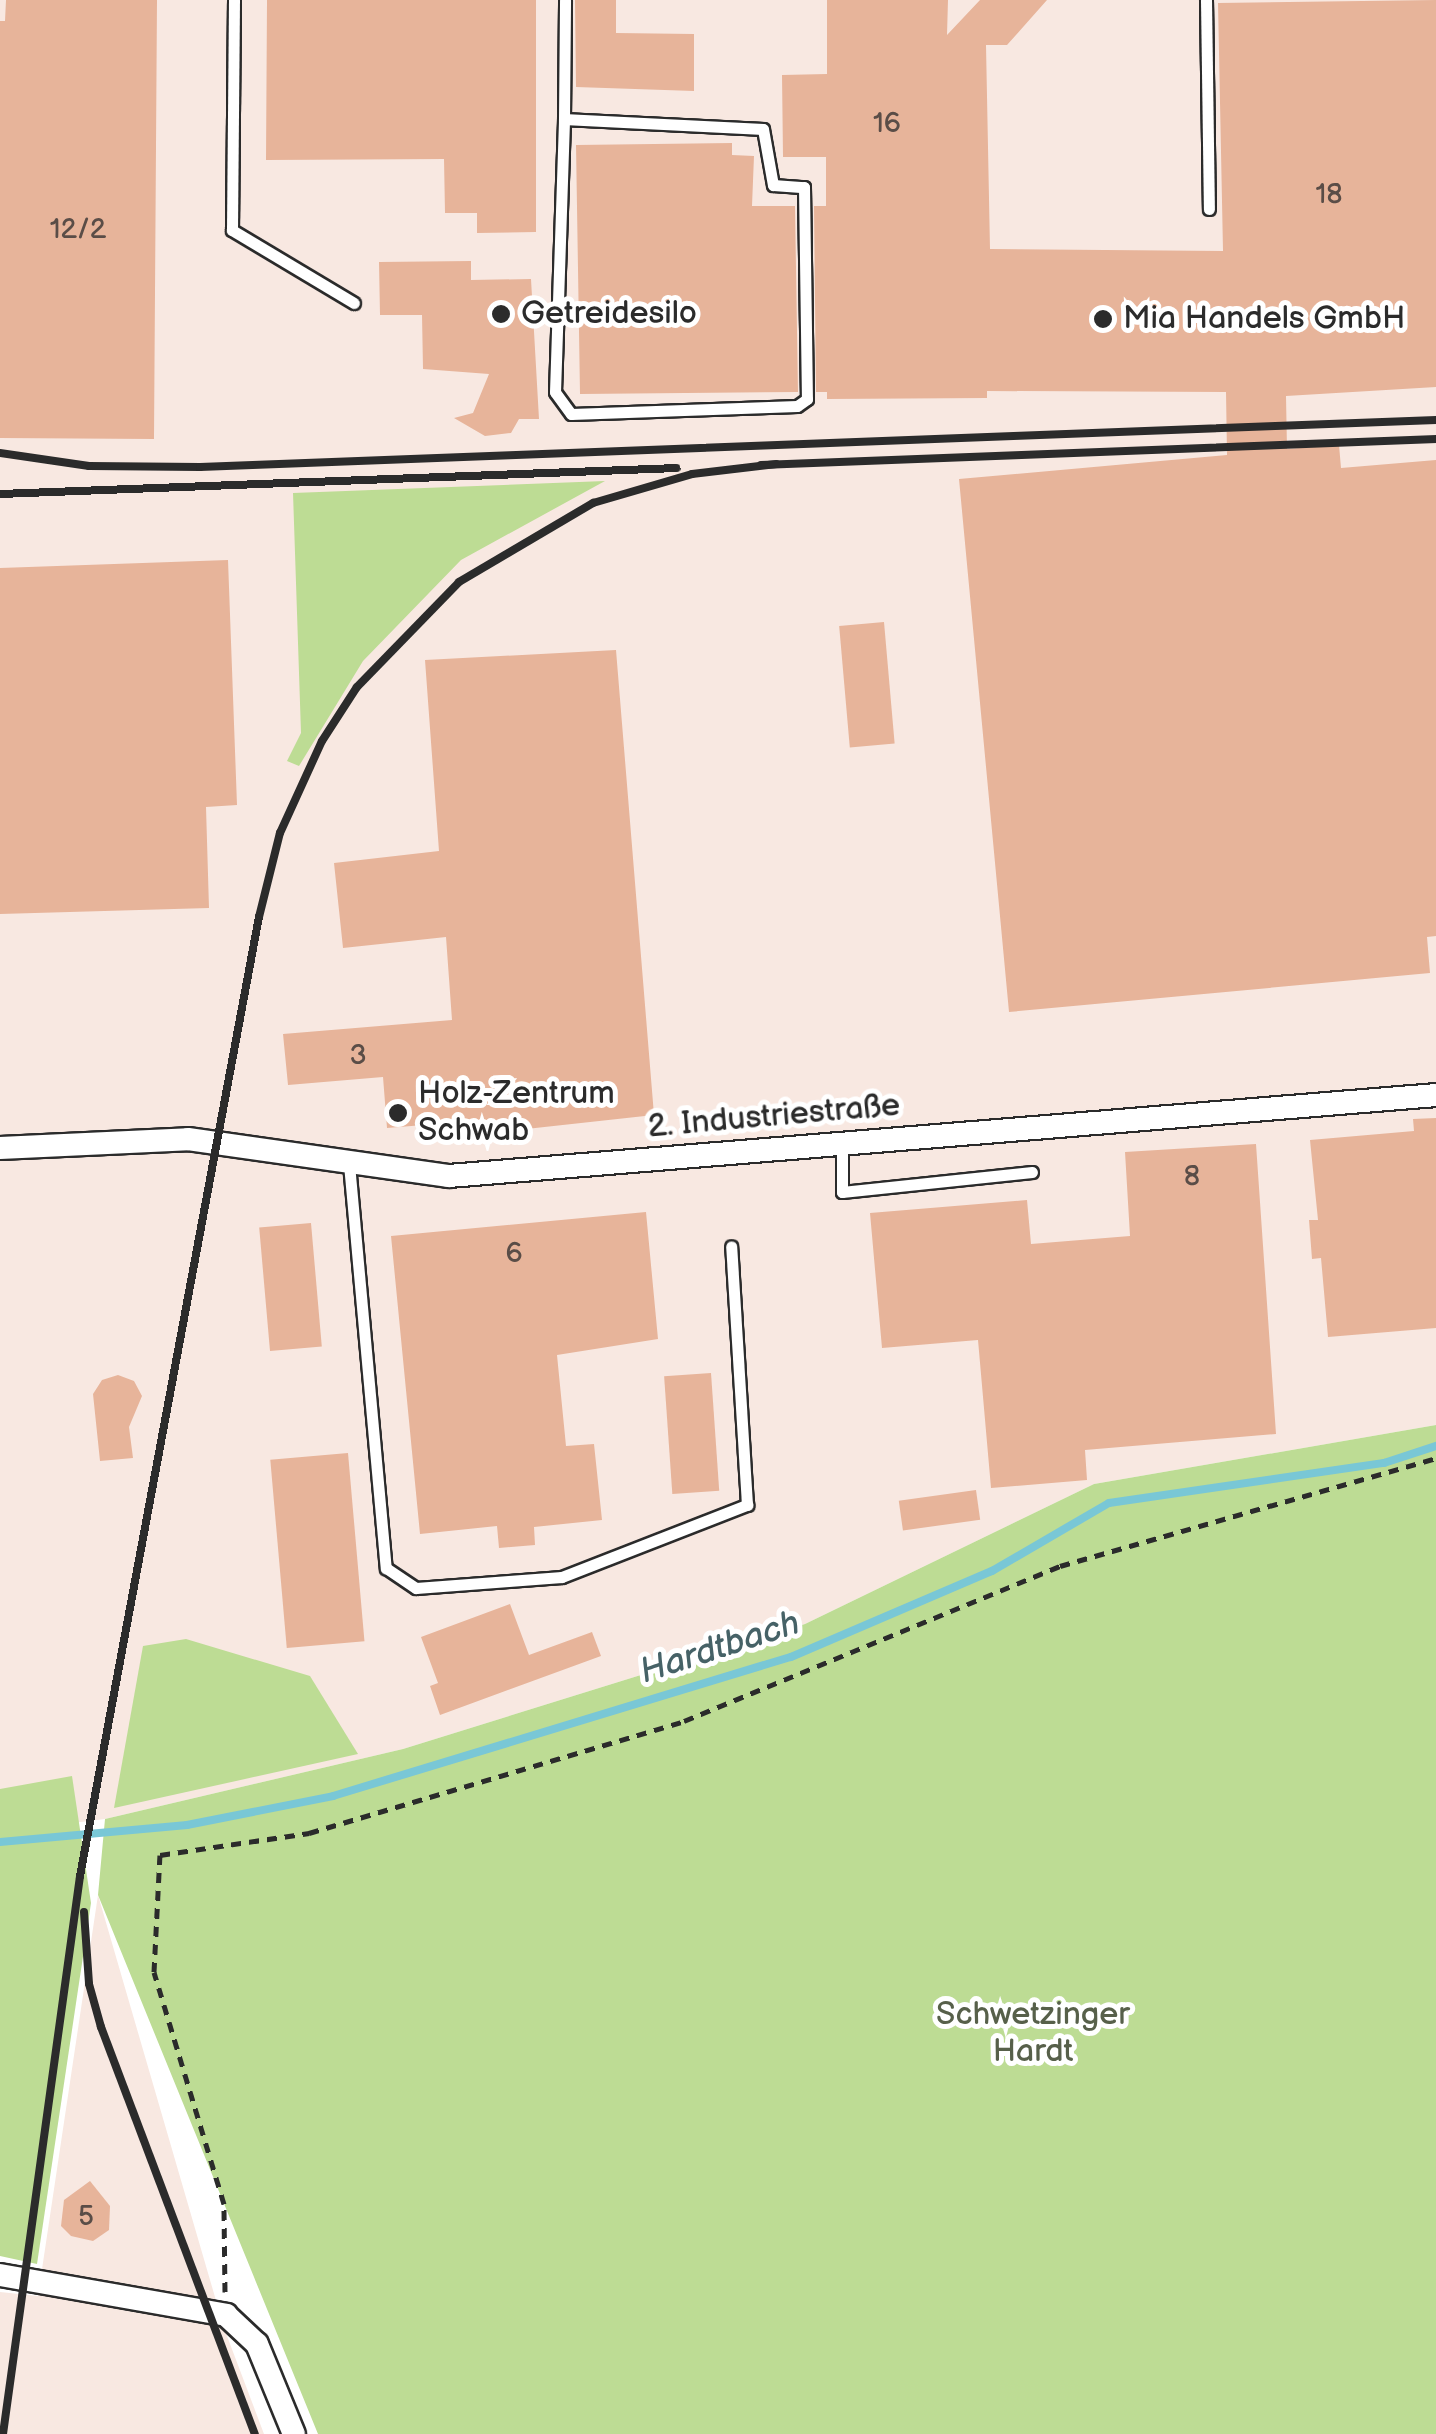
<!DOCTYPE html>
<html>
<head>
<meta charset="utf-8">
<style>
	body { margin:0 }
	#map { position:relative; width:1436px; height:2434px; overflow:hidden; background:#fff; font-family:"Balsamiq Sans",sans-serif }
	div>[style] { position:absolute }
	.built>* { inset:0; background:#f8e8e1 }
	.green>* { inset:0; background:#bddc94 }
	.stream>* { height:8px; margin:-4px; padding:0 4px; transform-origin:4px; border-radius:4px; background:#79c7d6 }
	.building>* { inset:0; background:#e7b49a; transform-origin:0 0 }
	.path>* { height:5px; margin-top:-2.5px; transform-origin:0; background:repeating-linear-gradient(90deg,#2b2b2b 0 10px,transparent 0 18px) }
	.roads { filter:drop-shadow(2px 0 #2b2b2b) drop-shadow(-2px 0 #2b2b2b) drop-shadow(0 2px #2b2b2b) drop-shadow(0 -2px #2b2b2b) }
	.service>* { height:11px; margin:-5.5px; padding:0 5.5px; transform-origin:5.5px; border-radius:5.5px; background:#fff }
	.minor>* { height:22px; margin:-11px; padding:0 11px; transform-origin:11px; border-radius:11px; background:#fff }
	.rail>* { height:8px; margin:-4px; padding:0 4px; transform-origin:4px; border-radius:4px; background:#2b2b2b }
	.dots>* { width:28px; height:28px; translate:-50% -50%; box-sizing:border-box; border:5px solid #fff; border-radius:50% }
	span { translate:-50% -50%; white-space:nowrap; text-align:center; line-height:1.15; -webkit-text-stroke:10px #fff; paint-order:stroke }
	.number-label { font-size:28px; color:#5a4d47 }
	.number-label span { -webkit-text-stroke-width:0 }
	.poi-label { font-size:32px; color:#2b2b2b }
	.left { translate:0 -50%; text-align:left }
	.street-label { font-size:32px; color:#2b2b2b }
	.park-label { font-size:32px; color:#57604a }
	.water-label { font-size:35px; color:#466267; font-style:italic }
</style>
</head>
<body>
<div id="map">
	<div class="built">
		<div style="clip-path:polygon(0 0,1436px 0,1436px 1425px,1094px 1484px,805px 1624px,403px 1749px,105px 1819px,0 1832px)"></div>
		<div style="clip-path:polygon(98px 1895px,224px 2328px,264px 2434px,0 2434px,0 2292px,38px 2296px)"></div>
	</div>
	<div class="green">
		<div style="clip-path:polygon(605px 481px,461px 560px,363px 661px,299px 766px,287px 761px,301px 733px,293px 493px)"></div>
		<div style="clip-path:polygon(1436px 1425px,1436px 2434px,318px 2434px,98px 1895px,105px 1819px,403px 1749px,805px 1624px,1094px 1484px)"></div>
		<div style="clip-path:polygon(186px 1639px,310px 1676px,358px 1754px,114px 1808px,143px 1646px)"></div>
		<div style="clip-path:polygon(72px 1776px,91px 1903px,37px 2264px,0 2256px,0 1789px)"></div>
	</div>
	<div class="stream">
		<div style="left:0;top:1842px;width:188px;rotate:-5.2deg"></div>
		<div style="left:187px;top:1825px;width:149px;rotate:-11.2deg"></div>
		<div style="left:333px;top:1796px;width:479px;rotate:-16.9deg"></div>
		<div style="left:791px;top:1657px;width:219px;rotate:-23.2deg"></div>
		<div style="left:992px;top:1571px;width:135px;rotate:-30.2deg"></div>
		<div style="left:1109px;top:1503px;width:278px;rotate:-8.3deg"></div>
		<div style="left:1384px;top:1463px;width:55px;rotate:-18.1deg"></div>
	</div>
	<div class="building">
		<div style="clip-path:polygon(6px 0,157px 0,154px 439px,0 438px,0 21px,5px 21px)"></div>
		<div style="clip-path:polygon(267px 0,536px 0,536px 232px,477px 233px,477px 213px,445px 213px,444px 159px,266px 160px)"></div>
		<div style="clip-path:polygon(575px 0,616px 0,616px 33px,694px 34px,694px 91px,576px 87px)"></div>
		<div style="clip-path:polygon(827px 0,948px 0,947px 35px,980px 0,1047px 0,1007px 45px,986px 45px,990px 249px,1223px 251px,1218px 3px,1436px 0,1436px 387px,1286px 396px,1287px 449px,1339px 445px,1341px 468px,1436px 460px,1436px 936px,1427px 937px,1430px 973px,1009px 1012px,959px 479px,1227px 455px,1226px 392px,987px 391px,987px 398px,827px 399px,827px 392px,816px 392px,814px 206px,826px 206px,826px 157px,783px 157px,782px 75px,827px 74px)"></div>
		<div style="clip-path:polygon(732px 143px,732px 155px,754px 156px,752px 206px,795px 206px,798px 392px,580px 394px,576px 145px)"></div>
		<div style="clip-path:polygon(471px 261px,471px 280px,531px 279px,539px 419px,519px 419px,511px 433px,485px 436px,454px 418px,473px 413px,489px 374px,423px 369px,422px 315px,380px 315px,379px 262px)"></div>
		<div style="clip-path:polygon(228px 560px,237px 805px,206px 807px,209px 908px,0 914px,0 568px)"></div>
		<div style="left:884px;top:622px;width:122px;height:45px;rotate:85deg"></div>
		<div style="clip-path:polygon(616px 650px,654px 1115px,461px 1136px,460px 1122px,387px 1128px,383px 1077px,288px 1085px,283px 1034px,452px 1020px,446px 937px,343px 948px,334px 863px,439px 851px,425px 660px)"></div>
		<div style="clip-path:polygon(1436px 1118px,1436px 1328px,1328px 1337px,1321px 1258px,1312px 1259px,1309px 1220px,1318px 1220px,1310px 1140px,1414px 1131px,1413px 1119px)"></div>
		<div style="clip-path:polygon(1256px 1144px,1276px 1434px,1085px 1450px,1087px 1480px,991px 1488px,978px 1340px,882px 1348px,870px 1213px,1027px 1200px,1031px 1244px,1130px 1236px,1125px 1152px)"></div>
		<div style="clip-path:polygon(646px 1212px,658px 1339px,557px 1355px,566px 1446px,594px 1444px,602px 1520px,534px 1527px,535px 1545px,499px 1548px,497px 1526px,420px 1534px,391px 1236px)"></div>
		<div style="left:311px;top:1223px;width:124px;height:52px;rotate:85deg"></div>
		<div style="left:711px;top:1373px;width:118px;height:47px;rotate:86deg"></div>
		<div style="clip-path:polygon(118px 1375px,134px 1381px,142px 1396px,129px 1427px,133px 1458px,100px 1461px,93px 1394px,102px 1380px)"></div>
		<div style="left:348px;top:1453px;width:189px;height:78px;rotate:85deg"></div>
		<div style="left:976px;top:1490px;width:30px;height:78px;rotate:82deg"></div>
		<div style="clip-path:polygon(510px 1604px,529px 1655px,592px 1632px,601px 1656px,440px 1715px,430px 1686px,438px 1683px,421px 1637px)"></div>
		<div style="clip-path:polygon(90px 2181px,110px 2206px,109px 2230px,93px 2241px,71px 2236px,61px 2226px,64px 2200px)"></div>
	</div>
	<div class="path">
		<div style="left:225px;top:2292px;width:88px;rotate:-90.7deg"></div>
		<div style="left:224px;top:2204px;width:242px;rotate:-106.8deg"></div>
		<div style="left:154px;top:1972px;width:117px;rotate:-87.1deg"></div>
		<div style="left:160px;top:1855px;width:151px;rotate:-8.4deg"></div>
		<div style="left:309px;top:1833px;width:391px;rotate:-16.6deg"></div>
		<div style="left:684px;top:1721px;width:407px;rotate:-22.4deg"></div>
		<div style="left:1060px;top:1566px;width:391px;rotate:-16deg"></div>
	</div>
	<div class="roads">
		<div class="service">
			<div style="left:234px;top:0;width:230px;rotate:90.5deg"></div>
			<div style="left:232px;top:230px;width:142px;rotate:30.9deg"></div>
			<div style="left:1206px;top:0;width:209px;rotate:89.2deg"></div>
			<div style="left:564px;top:119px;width:199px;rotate:2.9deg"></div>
			<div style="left:763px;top:129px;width:57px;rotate:79.9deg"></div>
			<div style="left:773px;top:185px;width:31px;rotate:4deg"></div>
			<div style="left:804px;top:187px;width:212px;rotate:89.2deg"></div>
			<div style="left:807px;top:399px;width:12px;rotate:145deg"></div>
			<div style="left:797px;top:406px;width:226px;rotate:178deg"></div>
			<div style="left:571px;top:414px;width:27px;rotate:-126deg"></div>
			<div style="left:555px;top:392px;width:273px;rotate:-88.1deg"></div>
			<div style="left:564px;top:119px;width:119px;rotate:-89.5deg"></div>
			<div style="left:842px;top:1144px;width:48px;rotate:90deg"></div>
			<div style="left:842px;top:1192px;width:191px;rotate:-6deg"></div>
			<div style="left:349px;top:1164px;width:406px;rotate:84.8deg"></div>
			<div style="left:386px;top:1568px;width:36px;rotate:34deg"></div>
			<div style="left:416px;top:1588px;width:146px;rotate:-4.3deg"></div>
			<div style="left:562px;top:1577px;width:199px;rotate:-21.3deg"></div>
			<div style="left:747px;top:1505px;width:259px;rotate:-93.5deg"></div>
		</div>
		<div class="minor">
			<div style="left:0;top:1148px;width:188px;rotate:-2.7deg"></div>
			<div style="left:188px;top:1139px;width:264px;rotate:8.1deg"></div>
			<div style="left:449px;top:1176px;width:990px;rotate:-4.69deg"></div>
			<div style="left:0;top:2275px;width:230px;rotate:10deg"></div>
			<div style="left:226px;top:2315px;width:42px;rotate:43.1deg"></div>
			<div style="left:257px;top:2344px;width:97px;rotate:67.7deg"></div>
		</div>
	</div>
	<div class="rail">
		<div style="left:0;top:453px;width:90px;rotate:8.3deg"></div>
		<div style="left:89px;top:466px;width:111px;rotate:0.5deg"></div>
		<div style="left:200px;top:467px;width:1237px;rotate:-2.18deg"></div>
		<div style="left:761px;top:465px;width:676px;rotate:-2.21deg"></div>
		<div style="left:0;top:494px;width:677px;rotate:-2.2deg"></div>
		<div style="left:84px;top:1912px;width:72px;rotate:86deg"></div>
		<div style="left:89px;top:1984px;width:45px;rotate:74.4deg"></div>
		<div style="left:101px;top:2027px;width:435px;rotate:69.3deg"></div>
		<div style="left:3px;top:2434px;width:563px;rotate:-82.14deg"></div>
		<div style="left:80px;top:1876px;width:976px;rotate:-79.43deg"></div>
		<div style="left:259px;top:917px;width:87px;rotate:-76deg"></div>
		<div style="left:280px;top:833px;width:101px;rotate:-65.5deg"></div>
		<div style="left:322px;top:741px;width:64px;rotate:-57.1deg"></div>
		<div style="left:357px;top:687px;width:146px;rotate:-45.8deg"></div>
		<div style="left:459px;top:582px;width:156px;rotate:-30.5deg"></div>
		<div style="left:593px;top:503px;width:103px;rotate:-16.3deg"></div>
		<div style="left:692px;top:474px;width:85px;rotate:-6.8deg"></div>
	</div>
	<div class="dots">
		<div style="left:501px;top:314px;background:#2b2b2b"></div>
		<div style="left:1103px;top:319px;background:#2b2b2b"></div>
		<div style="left:398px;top:1113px;background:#2b2b2b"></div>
	</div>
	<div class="number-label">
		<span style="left:887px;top:124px">16</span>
		<span style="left:1329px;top:195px">18</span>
		<span style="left:78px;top:230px">12/2</span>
		<span style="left:358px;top:1056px">3</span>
		<span style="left:1192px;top:1177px">8</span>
		<span style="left:514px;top:1254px">6</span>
		<span style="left:86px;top:2217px">5</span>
	</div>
	<div class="poi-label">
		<span class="left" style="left:521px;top:314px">Getreidesilo</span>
		<span class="left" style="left:1123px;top:319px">Mia Handels GmbH</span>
		<span class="left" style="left:418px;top:1113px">Holz-Zentrum<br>Schwab</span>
	</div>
	<div class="street-label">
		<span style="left:774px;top:1117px;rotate:-5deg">2. Industriestraße</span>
	</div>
	<div class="park-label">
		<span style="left:1033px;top:2034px">Schwetzinger<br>Hardt</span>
	</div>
	<div class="water-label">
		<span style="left:720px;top:1648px;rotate:-18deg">Hardtbach</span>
	</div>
</div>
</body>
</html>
